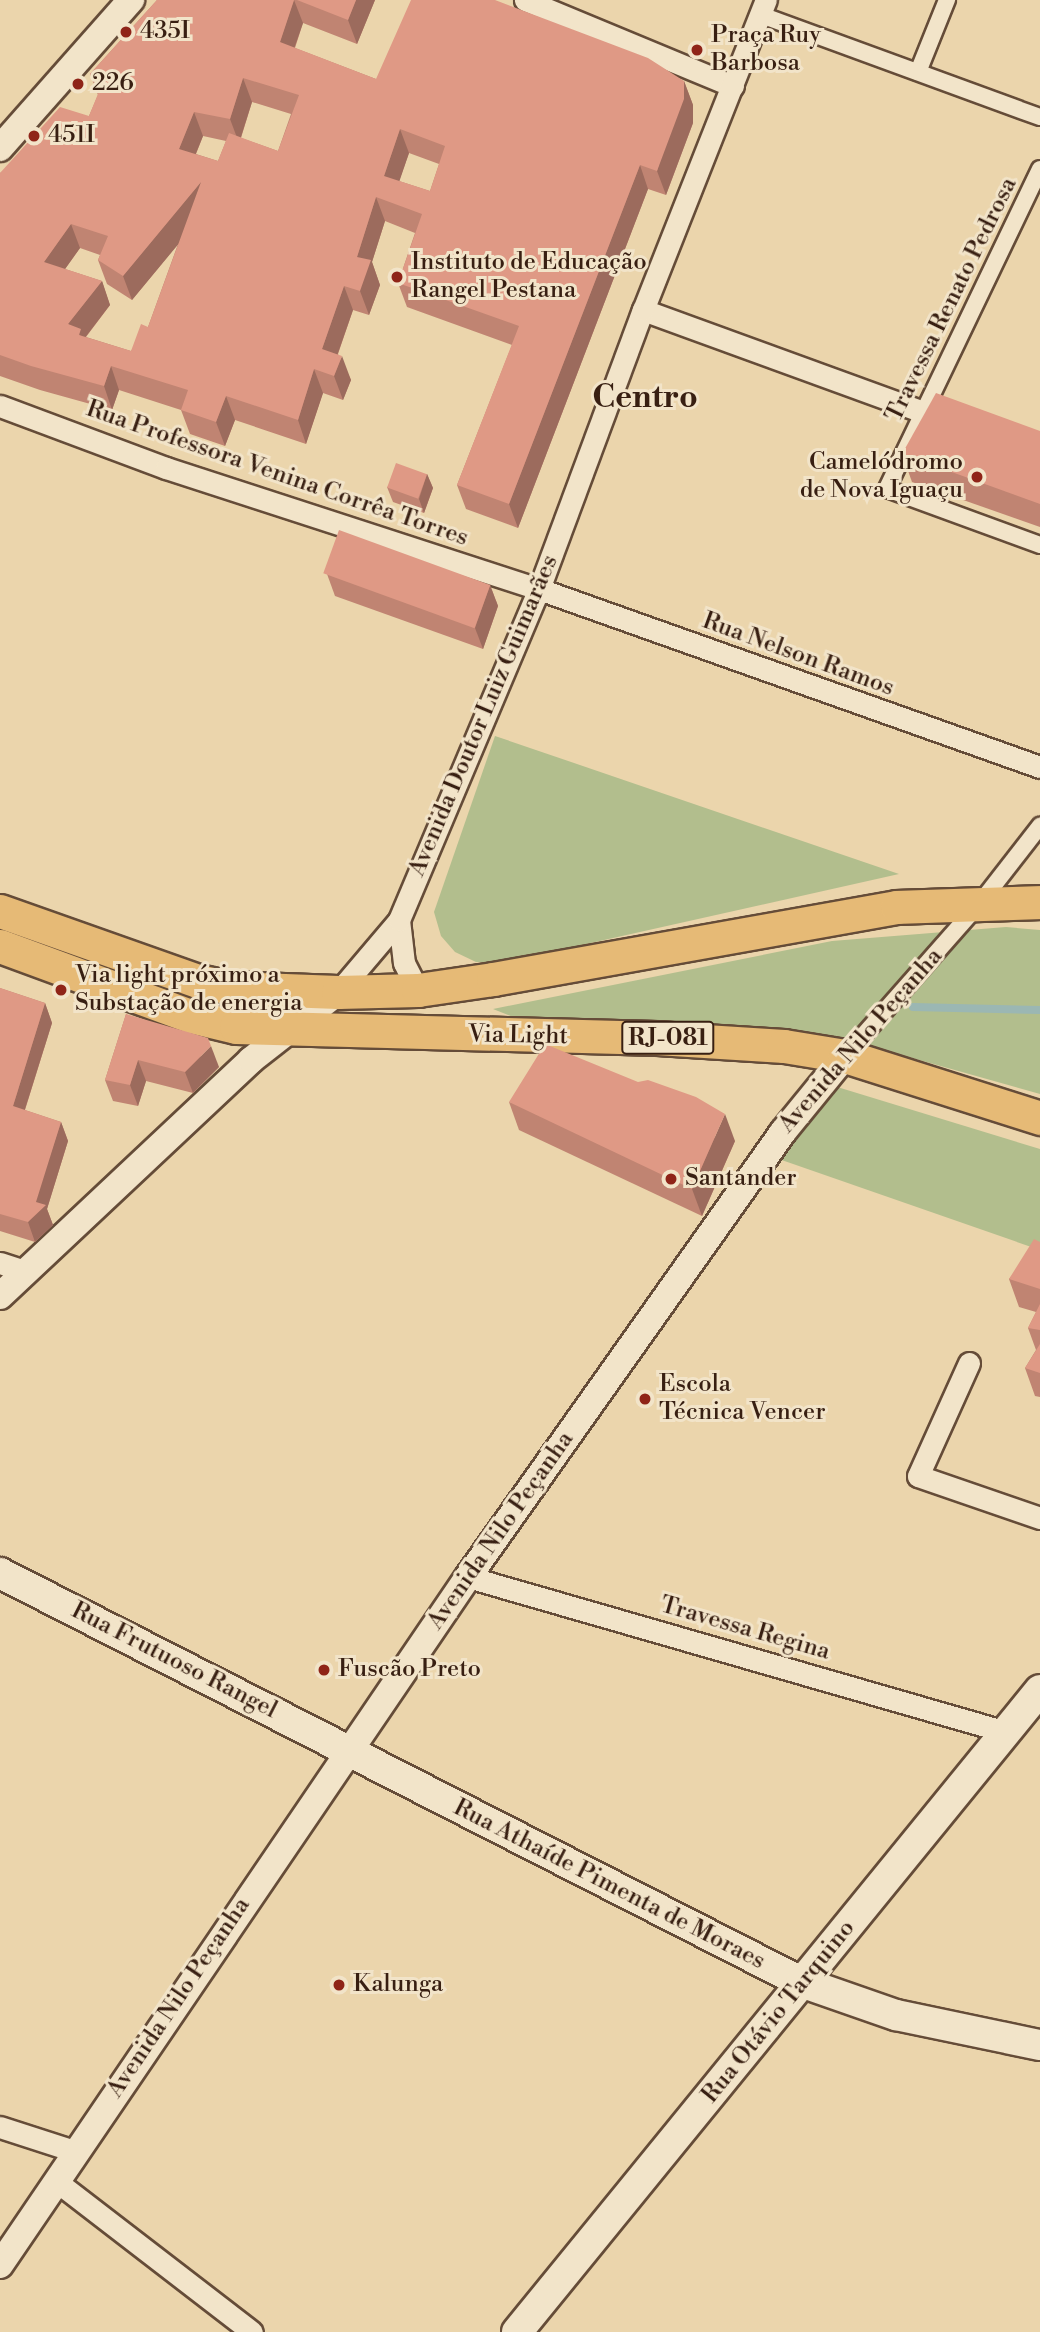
<!DOCTYPE html>
<html>
<head>
<meta charset="utf-8">
<style>
	body { margin:0 }
	#map { position:relative; width:1040px; height:2332px; overflow:hidden; background:#ebd5ac; font-family:"Libre Bodoni",serif }
	div>[style] { position:absolute }
	.green>* { inset:0; background:#b2be8d }
	.stream>* { height:8px; margin:-4px; padding:0 4px; transform-origin:4px; border-radius:4px; background:#9bb7b3 }
	.roads { filter:drop-shadow(2px 0 #654c38) drop-shadow(-2px 0 #654c38) drop-shadow(0 2px #654c38) drop-shadow(0 -2px #654c38) }
	.pedestrian>* { height:16px; margin:-8px; padding:0 8px; transform-origin:8px; border-radius:8px; background:#f2e4c9 }
	.minor>* { height:21px; margin:-10.5px; padding:0 10.5px; transform-origin:10.5px; border-radius:10.5px; background:#f2e4c9 }
	.tertiary>* { height:26px; margin:-13px; padding:0 13px; transform-origin:13px; border-radius:13px; background:#f2e4c9 }
	.secondary>* { height:30px; margin:-15px; padding:0 15px; transform-origin:15px; border-radius:15px; background:#f2e4c9 }
	.primary>* { height:33px; margin:-16.5px; padding:0 16.5px; transform-origin:16.5px; border-radius:16.5px; background:#e6ba76 }
	.wall>* { inset:0; background:#c08472 }
	.shaded-wall>* { inset:0; background:#9c6b5d }
	.building>* { inset:0; background:#df9985; transform-origin:0 0 }
	.dots>* { width:19px; height:19px; translate:-50% -50%; box-sizing:border-box; border:4px solid #f2e4c9; border-radius:50% }
	span { translate:-50% -50%; white-space:nowrap; text-align:center; line-height:1.15; -webkit-text-stroke:6px #f2e4c9; paint-order:stroke }
	.shield-label span { padding:2px 5px; background:#f2e4c9; border:2px solid; border-radius:5px; -webkit-text-stroke-width:0 }
	.shield-label { font-size:23px; color:#381f12; font-weight:700 }
	.poi-label { font-size:24px; color:#381f12 }
	.left { translate:0 -50%; text-align:left }
	.right { translate:-100% -50%; text-align:right }
	.street-label { font-size:24px; color:#381f12 }
	.district-label { font-size:32px; color:#381f12; font-weight:700 }
</style>
</head>
<body>
<div id="map">
	<div class="green">
		<div style="clip-path:polygon(495px 736px,899px 874px,506px 962px,476px 962px,455px 952px,441px 936px,434px 912px)"></div>
		<div style="clip-path:polygon(1006px 927px,1040px 930px,1040px 1094px,841px 1038px,672px 1021px,518px 1019px,493px 1009px,832px 941px)"></div>
		<div style="clip-path:polygon(834px 1086px,1040px 1149px,1040px 1250px,773px 1157px)"></div>
	</div>
	<div class="stream">
		<div style="left:913px;top:1007px;width:127px;rotate:1.4deg"></div>
	</div>
	<div class="roads">
		<div class="pedestrian">
			<div style="left:761px;top:15px;width:297px;rotate:20.1deg"></div>
			<div style="left:918px;top:72px;width:78px;rotate:-68.1deg"></div>
			<div style="left:1040px;top:169px;width:355px;rotate:115.6deg"></div>
			<div style="left:887px;top:489px;width:163px;rotate:20.1deg"></div>
			<div style="left:845px;top:1056px;width:204px;rotate:-48.6deg"></div>
			<div style="left:980px;top:903px;width:98px;rotate:-52.1deg"></div>
		</div>
		<div class="minor">
			<div style="left:525px;top:0;width:225px;rotate:22.5deg"></div>
			<div style="left:643px;top:310px;width:299px;rotate:20deg"></div>
			<div style="left:0;top:406px;width:177px;rotate:20.5deg"></div>
			<div style="left:166px;top:468px;width:392px;rotate:18deg"></div>
			<div style="left:539px;top:589px;width:532px;rotate:19.56deg"></div>
			<div style="left:399px;top:920px;width:43px;rotate:83.4deg"></div>
			<div style="left:404px;top:963px;width:30px;rotate:63deg"></div>
			<div style="left:338px;top:992px;width:94px;rotate:-49.7deg"></div>
			<div style="left:399px;top:920px;width:359px;rotate:-67.1deg"></div>
			<div style="left:539px;top:589px;width:298px;rotate:-69.6deg"></div>
			<div style="left:643px;top:310px;width:334px;rotate:-68.4deg"></div>
			<div style="left:0;top:1263px;width:25px;rotate:18deg"></div>
			<div style="left:969px;top:1363px;width:124px;rotate:114.3deg"></div>
			<div style="left:918px;top:1476px;width:129px;rotate:19deg"></div>
			<div style="left:468px;top:1577px;width:560px;rotate:16.07deg"></div>
			<div style="left:0;top:2127px;width:78px;rotate:18deg"></div>
			<div style="left:56px;top:2181px;width:247px;rotate:37.6deg"></div>
		</div>
		<div class="tertiary">
			<div style="left:0;top:148px;width:198px;rotate:-48.5deg"></div>
			<div style="left:0;top:1296px;width:345px;rotate:-43.2deg"></div>
			<div style="left:251px;top:1060px;width:110px;rotate:-38deg"></div>
			<div style="left:0;top:2265px;width:832px;rotate:-55.78deg"></div>
			<div style="left:468px;top:1577px;width:545px;rotate:-54.71deg"></div>
			<div style="left:783px;top:1132px;width:98px;rotate:-50.8deg"></div>
		</div>
		<div class="secondary">
			<div style="left:0;top:1573px;width:899px;rotate:27.05deg"></div>
			<div style="left:801px;top:1982px;width:101px;rotate:19.2deg"></div>
			<div style="left:896px;top:2015px;width:147px;rotate:11.8deg"></div>
			<div style="left:517px;top:2332px;width:828px;rotate:-50.83deg"></div>
		</div>
		<div class="primary">
			<div style="left:0;top:911px;width:210px;rotate:19.5deg"></div>
			<div style="left:198px;top:981px;width:34px;rotate:12deg"></div>
			<div style="left:231px;top:988px;width:107px;rotate:2.1deg"></div>
			<div style="left:338px;top:992px;width:80px;rotate:-1.4deg"></div>
			<div style="left:418px;top:990px;width:76px;rotate:-8.3deg"></div>
			<div style="left:493px;top:979px;width:410px;rotate:-10.1deg"></div>
			<div style="left:897px;top:907px;width:143px;rotate:-2deg"></div>
			<div style="left:0;top:946px;width:202px;rotate:20.2deg"></div>
			<div style="left:190px;top:1016px;width:47px;rotate:13.4deg"></div>
			<div style="left:236px;top:1027px;width:421px;rotate:1.5deg"></div>
			<div style="left:657px;top:1038px;width:127px;rotate:3.6deg"></div>
			<div style="left:784px;top:1046px;width:62px;rotate:9.3deg"></div>
			<div style="left:845px;top:1056px;width:205px;rotate:17.6deg"></div>
		</div>
	</div>
	<div class="wall">
		<div style="clip-path:polygon(evenodd,157px 0,375px 0,357px 44px,303px 23px,295px 48px,376px 79px,684px 81px,693px 105px,693px 123px,666px 195px,648px 189px,518px 528px,466px 509px,457px 485px,512px 345px,407px 307px,398px 283px,415px 233px,385px 221px,372px 262px,380px 285px,369px 315px,353px 310px,338px 354px,351px 380px,343px 400px,323px 393px,306px 444px,235px 420px,225px 446px,190px 434px,181px 410px,119px 390px,112px 410px,40px 390px,0 376px,0 173px,89px 116px,98px 95px,90px 74px,157px 0,252px 102px,291px 114px,278px 151px,241px 138px,252px 102px,157px 0,203px 136px,226px 141px,218px 161px,196px 154px,203px 136px,157px 0,409px 153px,439px 164px,430px 191px,399px 181px,409px 153px,157px 0,178px 244px,148px 327px,131px 351px,86px 337px,110px 305px,102px 281px,65px 269px,80px 248px,100px 255px,98px 260px,107px 284px,132px 300px,178px 244px)"></div>
		<div style="clip-path:polygon(1040px 431px,1040px 527px,912px 482px,902px 454px)"></div>
		<div style="clip-path:polygon(427px 474px,433px 488px,424px 513px,393px 502px,387px 487px)"></div>
		<div style="clip-path:polygon(327px 574px,490px 585px,498px 606px,483px 649px,335px 596px)"></div>
		<div style="clip-path:polygon(0 988px,45px 1003px,52px 1023px,25px 1110px,61px 1122px,68px 1141px,47px 1209px,53px 1225px,35px 1242px,0 1231px)"></div>
		<div style="clip-path:polygon(126px 1014px,219px 1067px,193px 1093px,146px 1081px,138px 1106px,113px 1101px,105px 1080px)"></div>
		<div style="clip-path:polygon(509px 1102px,735px 1141px,702px 1216px,519px 1130px)"></div>
		<div style="clip-path:polygon(1040px 1242px,1040px 1397px,1035px 1396px,1025px 1368px,1036px 1350px,1028px 1328px,1036px 1312px,1019px 1307px,1009px 1279px)"></div>
	</div>
	<div class="shaded-wall">
		<div style="clip-path:polygon(294px 0,303px 23px,288px 66px,280px 42px)"></div>
		<div style="clip-path:polygon(356px 0,375px 0,357px 44px,348px 20px)"></div>
		<div style="clip-path:polygon(243px 78px,252px 102px,239px 143px,230px 119px)"></div>
		<div style="clip-path:polygon(684px 81px,693px 105px,693px 123px,666px 195px,657px 171px)"></div>
		<div style="clip-path:polygon(194px 112px,203px 136px,188px 173px,179px 149px)"></div>
		<div style="clip-path:polygon(400px 129px,409px 153px,393px 200px,384px 176px)"></div>
		<div style="clip-path:polygon(640px 165px,648px 189px,518px 528px,509px 504px)"></div>
		<div style="clip-path:polygon(201px 182px,210px 206px,132px 300px,123px 276px)"></div>
		<div style="clip-path:polygon(376px 197px,385px 221px,372px 262px,380px 285px,369px 315px,360px 291px,357px 257px)"></div>
		<div style="clip-path:polygon(71px 224px,80px 248px,53px 286px,44px 262px)"></div>
		<div style="clip-path:polygon(102px 281px,110px 305px,84px 339px,68px 324px)"></div>
		<div style="clip-path:polygon(344px 286px,353px 310px,331px 373px,322px 349px)"></div>
		<div style="clip-path:polygon(342px 356px,351px 380px,343px 400px,334px 376px)"></div>
		<div style="clip-path:polygon(111px 366px,119px 390px,112px 410px,104px 386px)"></div>
		<div style="clip-path:polygon(314px 369px,323px 393px,306px 444px,298px 420px)"></div>
		<div style="clip-path:polygon(226px 396px,235px 420px,225px 446px,216px 422px)"></div>
		<div style="clip-path:polygon(427px 474px,433px 488px,424px 513px,419px 499px)"></div>
		<div style="clip-path:polygon(490px 585px,498px 606px,483px 649px,475px 628px)"></div>
		<div style="clip-path:polygon(45px 1003px,52px 1023px,20px 1125px,13px 1106px)"></div>
		<div style="clip-path:polygon(211px 1046px,219px 1067px,193px 1093px,185px 1072px)"></div>
		<div style="clip-path:polygon(138px 1060px,146px 1081px,138px 1106px,130px 1085px)"></div>
		<div style="clip-path:polygon(725px 1114px,735px 1141px,702px 1216px,692px 1189px)"></div>
		<div style="clip-path:polygon(61px 1122px,68px 1141px,47px 1209px,53px 1225px,35px 1242px,28px 1222px)"></div>
	</div>
	<div class="building">
		<div style="clip-path:polygon(evenodd,157px 0,294px 0,280px 42px,376px 79px,411px 0,495px 0,648px 58px,684px 81px,684px 99px,657px 171px,640px 165px,509px 504px,457px 485px,519px 326px,398px 283px,422px 214px,376px 197px,357px 257px,371px 260px,360px 291px,344px 286px,322px 349px,342px 356px,334px 376px,314px 369px,298px 420px,226px 396px,216px 422px,181px 410px,188px 390px,111px 366px,104px 386px,31px 366px,0 355px,0 173px,60px 107px,89px 116px,104px 79px,90px 74px,157px 0,243px 78px,299px 95px,278px 151px,229px 133px,218px 161px,179px 149px,194px 112px,230px 119px,243px 78px,157px 0,400px 129px,445px 146px,430px 191px,384px 176px,400px 129px,157px 0,201px 182px,148px 327px,141px 324px,131px 351px,79px 335px,81px 329px,68px 324px,102px 281px,44px 262px,71px 224px,108px 236px,98px 260px,123px 276px,201px 182px)"></div>
		<div style="clip-path:polygon(297px 0,356px 0,348px 20px)"></div>
		<div style="clip-path:polygon(936px 393px,1040px 431px,1040px 504px,902px 454px)"></div>
		<div style="left:396px;top:463px;width:33px;height:26px;rotate:20deg"></div>
		<div style="left:339px;top:530px;width:161px;height:46px;rotate:20deg"></div>
		<div style="clip-path:polygon(0 988px,45px 1003px,13px 1106px,61px 1122px,36px 1202px,46px 1205px,28px 1222px,0 1214px)"></div>
		<div style="clip-path:polygon(126px 1014px,208px 1038px,211px 1046px,185px 1072px,138px 1060px,130px 1085px,105px 1080px)"></div>
		<div style="clip-path:polygon(545px 1044px,638px 1082px,648px 1080px,696px 1097px,725px 1114px,692px 1189px,509px 1102px)"></div>
		<div style="clip-path:polygon(1034px 1239px,1040px 1242px,1040px 1289px,1009px 1279px)"></div>
		<div style="clip-path:polygon(1040px 1304px,1040px 1330px,1028px 1328px)"></div>
		<div style="clip-path:polygon(1040px 1344px,1040px 1373px,1025px 1368px)"></div>
	</div>
	<div class="dots">
		<div style="left:126px;top:32px;background:#8f2418"></div>
		<div style="left:697px;top:50px;background:#8f2418"></div>
		<div style="left:78px;top:84px;background:#8f2418"></div>
		<div style="left:34px;top:136px;background:#8f2418"></div>
		<div style="left:397px;top:277px;background:#8f2418"></div>
		<div style="left:977px;top:477px;background:#8f2418"></div>
		<div style="left:61px;top:990px;background:#8f2418"></div>
		<div style="left:671px;top:1179px;background:#8f2418"></div>
		<div style="left:645px;top:1399px;background:#8f2418"></div>
		<div style="left:324px;top:1670px;background:#8f2418"></div>
		<div style="left:339px;top:1985px;background:#8f2418"></div>
	</div>
	<div class="shield-label">
		<span style="left:668px;top:1038px">RJ-081</span>
	</div>
	<div class="poi-label">
		<span class="left" style="left:140px;top:32px">435I</span>
		<span class="left" style="left:711px;top:50px">Praça Ruy<br>Barbosa</span>
		<span class="left" style="left:92px;top:84px">226</span>
		<span class="left" style="left:48px;top:136px">451I</span>
		<span class="left" style="left:411px;top:277px">Instituto de Educação<br>Rangel Pestana</span>
		<span class="right" style="left:963px;top:477px">Camelódromo<br>de Nova Iguaçu</span>
		<span class="left" style="left:75px;top:990px">Via light próximo a<br>Substação de energia</span>
		<span class="left" style="left:685px;top:1179px">Santander</span>
		<span class="left" style="left:659px;top:1399px">Escola<br>Técnica Vencer</span>
		<span class="left" style="left:338px;top:1670px">Fuscão Preto</span>
		<span class="left" style="left:353px;top:1985px">Kalunga</span>
	</div>
	<div class="street-label">
		<span style="left:952px;top:300px;rotate:-64deg">Travessa Renato Pedrosa</span>
		<span style="left:277px;top:474px;rotate:19deg">Rua Professora Venina Corrêa Torres</span>
		<span style="left:798px;top:655px;rotate:20deg">Rua Nelson Ramos</span>
		<span style="left:484px;top:716px;rotate:-67deg">Avenida Doutor Luiz Guimarães</span>
		<span style="left:518px;top:1036px;rotate:1deg">Via Light</span>
		<span style="left:861px;top:1041px;rotate:-49deg">Avenida Nilo Peçanha</span>
		<span style="left:501px;top:1531px;rotate:-55deg">Avenida Nilo Peçanha</span>
		<span style="left:745px;top:1629px;rotate:16deg">Travessa Regina</span>
		<span style="left:174px;top:1661px;rotate:27deg">Rua Frutuoso Rangel</span>
		<span style="left:609px;top:1885px;rotate:27deg">Rua Athaíde Pimenta de Moraes</span>
		<span style="left:179px;top:1998px;rotate:-56deg">Avenida Nilo Peçanha</span>
		<span style="left:779px;top:2012px;rotate:-51deg">Rua Otávio Tarquino</span>
	</div>
	<div class="district-label">
		<span style="left:645px;top:397px">Centro</span>
	</div>
</div>
</body>
</html>
